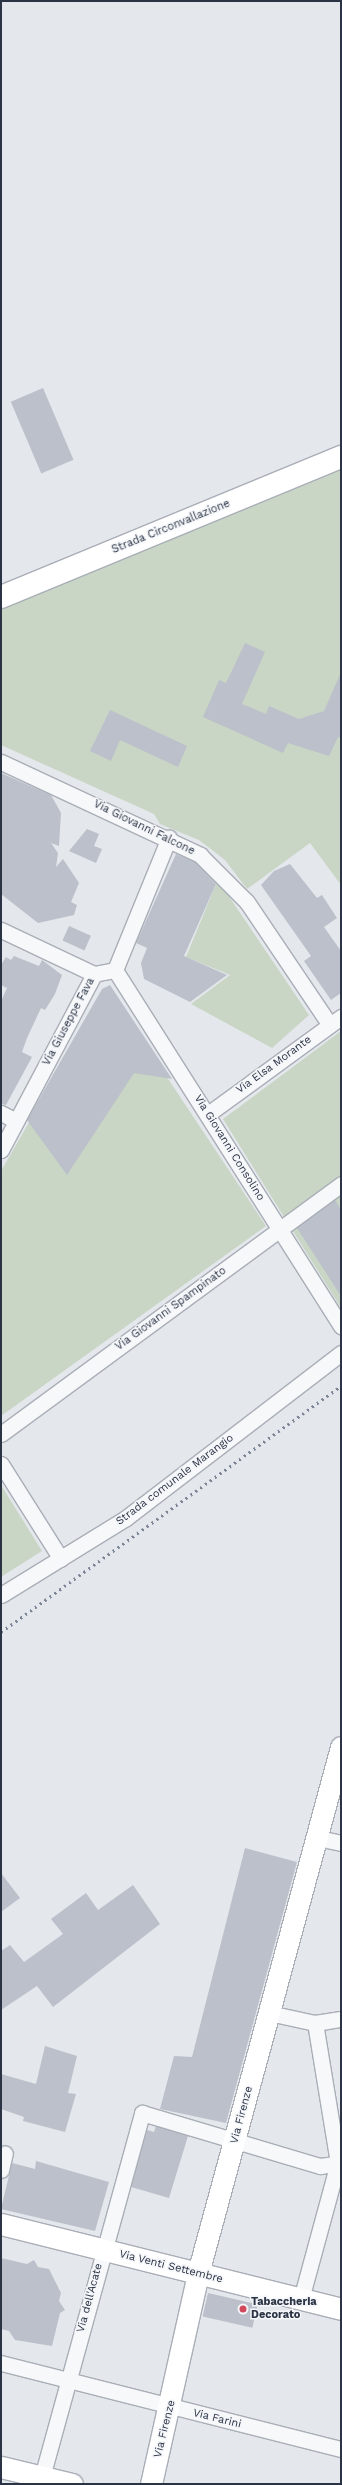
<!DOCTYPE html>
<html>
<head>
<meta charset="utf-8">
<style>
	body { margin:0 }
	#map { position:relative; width:342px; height:2485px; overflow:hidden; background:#e4e7ec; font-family:"Work Sans",sans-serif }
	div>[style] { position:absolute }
	.green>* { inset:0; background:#c9d6c5 }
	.building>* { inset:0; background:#bbc0ca; transform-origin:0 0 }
	.roads { filter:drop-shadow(1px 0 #a9aeb7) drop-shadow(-1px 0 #a9aeb7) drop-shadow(0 1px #a9aeb7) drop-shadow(0 -1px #a9aeb7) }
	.street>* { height:15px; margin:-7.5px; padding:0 7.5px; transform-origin:7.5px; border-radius:7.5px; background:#f7f8fa }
	.secondary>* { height:21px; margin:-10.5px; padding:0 10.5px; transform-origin:10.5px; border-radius:10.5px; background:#fff }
	.primary>* { height:22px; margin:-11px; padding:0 11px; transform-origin:11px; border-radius:11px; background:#fff }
	.rail>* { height:3px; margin-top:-1.5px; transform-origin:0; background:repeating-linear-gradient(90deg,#7d8696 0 2px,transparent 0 6px) }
	.dots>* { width:11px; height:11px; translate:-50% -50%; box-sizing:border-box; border:2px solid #f4f6f9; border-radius:50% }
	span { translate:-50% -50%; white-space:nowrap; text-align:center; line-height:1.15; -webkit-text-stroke:3px #f4f6f9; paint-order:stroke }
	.street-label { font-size:11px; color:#2b3445 }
	.poi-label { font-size:11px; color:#2b3445; font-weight:700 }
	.left { translate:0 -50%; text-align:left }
	.frame { position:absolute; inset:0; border:2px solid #2b3445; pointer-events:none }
</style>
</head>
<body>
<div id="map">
	<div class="green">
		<div style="clip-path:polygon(341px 470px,341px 885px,310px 843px,247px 889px,225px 860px,199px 840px,160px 824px,154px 814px,1px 745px,1px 609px)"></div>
		<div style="clip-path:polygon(216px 884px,222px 886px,309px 1015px,272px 1048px,191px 1004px,230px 975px,186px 957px)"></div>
		<div style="clip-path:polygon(107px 987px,266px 1226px,1px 1416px,1px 1171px)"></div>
		<div style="clip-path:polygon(341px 1031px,341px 1308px,223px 1119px)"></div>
		<div style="clip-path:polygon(1px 1485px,42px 1551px,1px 1577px)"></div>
	</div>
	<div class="building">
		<div style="left:43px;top:388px;width:78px;height:35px;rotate:67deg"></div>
		<div style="clip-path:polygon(245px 643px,265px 652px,242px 704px,266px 714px,269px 706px,299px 719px,324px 711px,341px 672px,341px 738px,338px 737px,329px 756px,288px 743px,283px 753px,203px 717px,219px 680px,226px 683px)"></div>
		<div style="clip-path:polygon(110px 710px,187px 746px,178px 767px,120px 740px,111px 761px,90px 751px)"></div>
		<div style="clip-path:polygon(1px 773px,51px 795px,61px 813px,59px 846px,51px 843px,58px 853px,56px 867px,63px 859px,79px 883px,71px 902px,77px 905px,74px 915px,38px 923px,1px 894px)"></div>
		<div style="clip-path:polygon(87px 829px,99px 834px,94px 846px,102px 849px,96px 863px,69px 851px)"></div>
		<div style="clip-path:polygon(176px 854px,195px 862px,216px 884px,184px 956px,227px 975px,190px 1002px,144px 979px,141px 963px,147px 948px,136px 943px)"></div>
		<div style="clip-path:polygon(290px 864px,317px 898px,322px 895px,337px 918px,324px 927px,341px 951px,341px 993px,331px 1000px,304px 961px,311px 956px,261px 885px,274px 871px)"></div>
		<div style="left:69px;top:926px;width:24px;height:16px;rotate:24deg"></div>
		<div style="clip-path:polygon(14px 956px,39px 966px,42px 960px,62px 975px,55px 994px,45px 1010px,41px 1008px,27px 1038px,22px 1052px,32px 1057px,6px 1105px,1px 1104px,1px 1001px,7px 988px,1px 985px,1px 965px,6px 957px,11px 960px)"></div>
		<div style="clip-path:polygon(110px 985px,172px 1079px,134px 1073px,67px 1175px,27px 1120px,102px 989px)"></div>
		<div style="clip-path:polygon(335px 1200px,341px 1210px,341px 1296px,297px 1228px)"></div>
		<div style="clip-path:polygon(245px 1848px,297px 1862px,226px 2123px,160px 2109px,174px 2056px,192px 2057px)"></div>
		<div style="clip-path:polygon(1px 1873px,20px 1898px,1px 1912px)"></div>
		<div style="clip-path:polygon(133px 1885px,160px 1924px,53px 2007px,37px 1986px,1px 2010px,1px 1951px,10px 1945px,24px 1962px,63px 1934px,51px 1919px,86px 1893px,98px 1910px)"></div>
		<div style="clip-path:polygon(45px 2046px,77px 2056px,68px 2093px,76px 2094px,65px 2132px,23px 2121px,24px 2117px,1px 2109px,1px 2074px,36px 2084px)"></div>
		<div style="clip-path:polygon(156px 2126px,188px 2136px,169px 2198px,131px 2187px,147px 2130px,154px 2132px)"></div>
		<div style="clip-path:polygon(36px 2161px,109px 2182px,95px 2231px,1px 2209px,12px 2163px,35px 2169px)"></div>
		<div style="clip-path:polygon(1px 2258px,27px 2264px,34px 2260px,38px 2267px,49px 2269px,61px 2293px,59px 2301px,65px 2310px,60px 2313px,52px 2346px,15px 2340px,9px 2331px,1px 2329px)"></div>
		<div style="left:208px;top:2293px;width:51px;height:24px;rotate:13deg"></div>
	</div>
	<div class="roads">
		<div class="street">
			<div style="left:1px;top:762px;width:220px;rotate:25deg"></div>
			<div style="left:200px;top:855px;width:66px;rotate:45deg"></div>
			<div style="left:247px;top:902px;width:148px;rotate:56deg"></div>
			<div style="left:1px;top:930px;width:103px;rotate:25.3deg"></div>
			<div style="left:115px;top:970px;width:422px;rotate:57.6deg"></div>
			<div style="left:1px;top:1113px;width:17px;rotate:28deg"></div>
			<div style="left:208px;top:1114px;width:165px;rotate:-36.1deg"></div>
			<div style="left:1px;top:1150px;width:199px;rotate:-62.1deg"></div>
			<div style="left:94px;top:974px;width:21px;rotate:-11deg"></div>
			<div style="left:115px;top:970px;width:143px;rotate:-67.8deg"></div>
			<div style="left:1px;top:1434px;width:422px;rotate:-36.3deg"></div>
			<div style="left:1px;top:1464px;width:112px;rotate:57.7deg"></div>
			<div style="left:1px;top:1595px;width:147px;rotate:-31.6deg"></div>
			<div style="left:126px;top:1518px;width:271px;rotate:-37.5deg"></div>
			<div style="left:318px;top:1838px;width:24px;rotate:12deg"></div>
			<div style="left:269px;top:2013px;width:47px;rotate:12.3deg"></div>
			<div style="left:315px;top:2023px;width:26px;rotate:-9deg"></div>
			<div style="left:1px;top:2170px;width:17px;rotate:-77deg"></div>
			<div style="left:301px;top:2299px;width:141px;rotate:-74.8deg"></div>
			<div style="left:338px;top:2163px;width:142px;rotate:-99.3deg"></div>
			<div style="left:1px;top:2363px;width:351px;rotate:14.2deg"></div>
			<div style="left:40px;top:2484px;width:385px;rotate:-74.6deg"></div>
			<div style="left:142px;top:2113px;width:186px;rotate:16.6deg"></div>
			<div style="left:320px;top:2166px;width:21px;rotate:-8deg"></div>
		</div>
		<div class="secondary">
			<div style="left:1px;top:2224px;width:350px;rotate:14deg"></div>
			<div style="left:1px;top:2467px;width:73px;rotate:13.5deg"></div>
			<div style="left:151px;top:2484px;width:216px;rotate:-77.4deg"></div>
			<div style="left:198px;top:2273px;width:545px;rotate:-74.79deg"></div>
		</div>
		<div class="primary">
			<div style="left:1px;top:597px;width:368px;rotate:-22.4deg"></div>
		</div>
	</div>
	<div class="rail">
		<div style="left:1px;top:1632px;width:420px;rotate:-35.9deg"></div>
	</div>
	<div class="dots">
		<div style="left:243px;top:2309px;background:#d1495b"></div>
	</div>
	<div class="street-label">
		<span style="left:171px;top:527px;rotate:-22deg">Strada Circonvallazione</span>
		<span style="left:144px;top:828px;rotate:26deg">Via Giovanni Falcone</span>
		<span style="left:69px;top:1022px;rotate:-62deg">Via Giuseppe Fava</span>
		<span style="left:274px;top:1065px;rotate:-36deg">Via Elsa Morante</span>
		<span style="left:229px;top:1148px;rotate:58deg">Via Giovanni Consolino</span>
		<span style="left:171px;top:1309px;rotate:-36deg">Via Giovanni Spampinato</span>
		<span style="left:175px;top:1480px;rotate:-37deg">Strada comunale Marangio</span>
		<span style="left:242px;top:2115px;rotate:-75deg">Via Firenze</span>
		<span style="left:171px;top:2267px;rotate:14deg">Via Venti Settembre</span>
		<span style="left:90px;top:2298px;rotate:-75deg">Via dell'Acate</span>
		<span style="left:217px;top:2419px;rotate:14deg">Via Farini</span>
		<span style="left:165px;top:2429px;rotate:-76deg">Via Firenze</span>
	</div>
	<div class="poi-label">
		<span class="left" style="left:251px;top:2309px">Tabaccheria<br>Decorato</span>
	</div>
	<div class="frame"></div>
</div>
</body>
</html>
